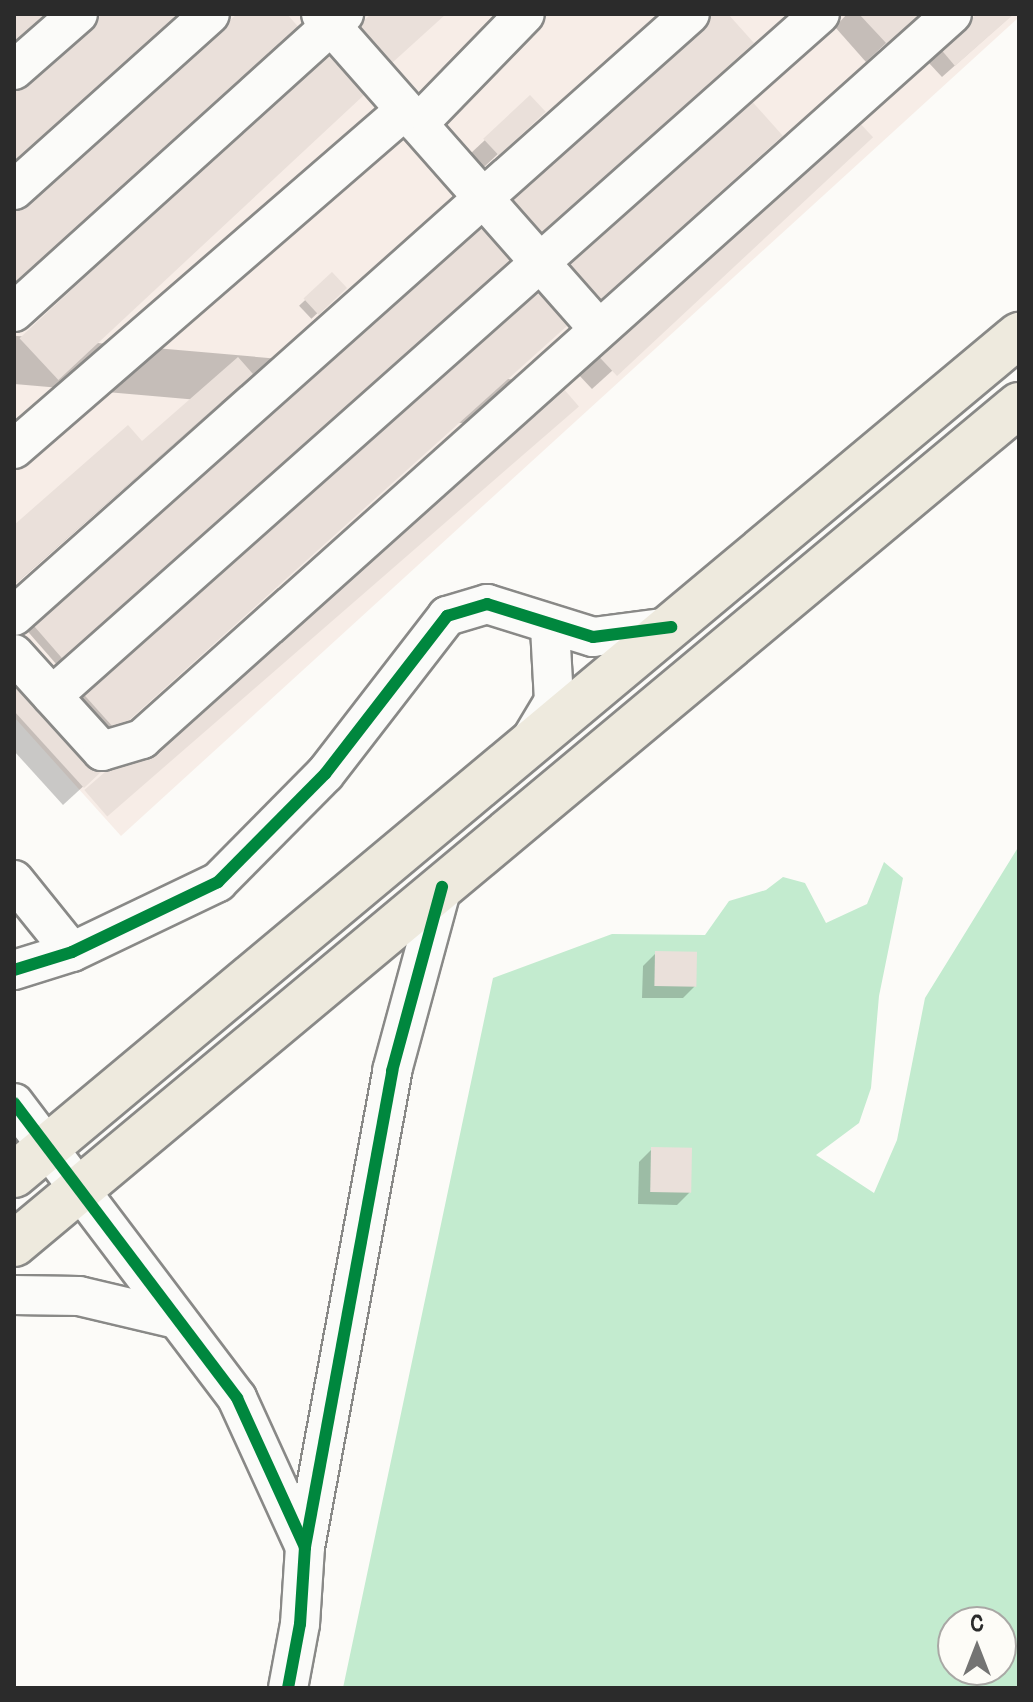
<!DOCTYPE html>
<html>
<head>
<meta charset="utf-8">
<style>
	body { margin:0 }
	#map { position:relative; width:1033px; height:1702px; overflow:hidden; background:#fcfbf8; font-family:Pangolin,sans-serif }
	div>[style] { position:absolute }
	.built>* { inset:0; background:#f7ede7 }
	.green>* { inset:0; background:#c3ebcf }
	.shadow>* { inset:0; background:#0003; transform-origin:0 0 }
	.building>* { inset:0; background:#eae0da; transform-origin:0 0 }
	.roads { filter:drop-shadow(2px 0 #898987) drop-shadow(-2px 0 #898987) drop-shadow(0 2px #898987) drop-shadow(0 -2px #898987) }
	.minor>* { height:38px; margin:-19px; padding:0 19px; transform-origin:19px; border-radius:19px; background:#fbfbf9 }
	.highway>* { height:44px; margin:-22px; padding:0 22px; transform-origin:22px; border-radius:22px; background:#eeeade }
	.cycleway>* { height:12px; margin:-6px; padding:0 6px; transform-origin:6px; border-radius:6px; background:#00873e }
	span { translate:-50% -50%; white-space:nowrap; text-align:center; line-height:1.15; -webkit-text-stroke:6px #fdfcf7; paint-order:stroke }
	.frame { position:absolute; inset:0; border:16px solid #2b2b2b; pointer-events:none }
	.north { position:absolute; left:937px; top:1606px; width:80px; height:80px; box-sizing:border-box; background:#fdfcf7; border:2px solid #a9a8a5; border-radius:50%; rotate:0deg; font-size:22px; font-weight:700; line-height:32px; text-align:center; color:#2b2b2b }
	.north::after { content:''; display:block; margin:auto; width:28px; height:36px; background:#747473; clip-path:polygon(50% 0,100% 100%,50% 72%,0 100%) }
</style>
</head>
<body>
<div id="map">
	<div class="built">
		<div style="clip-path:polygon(14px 14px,1019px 14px,1019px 17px,121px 836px,14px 717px)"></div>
	</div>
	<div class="green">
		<div style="clip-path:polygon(evenodd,1019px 846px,1019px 1688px,343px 1688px,493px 978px,612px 934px,705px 935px,729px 901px,766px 890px,783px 877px,805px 883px,826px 923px,867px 904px,884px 862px,903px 878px,879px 996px,871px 1088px,859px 1123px,816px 1155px,874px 1193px,897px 1140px,925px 998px,1019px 846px,953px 1622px,1001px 1622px,1001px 1670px,953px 1670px,953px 1622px)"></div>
	</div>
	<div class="shadow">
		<div style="clip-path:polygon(374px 14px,444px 14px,385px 67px,354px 33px)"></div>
		<div style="clip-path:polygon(847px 14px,917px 14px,866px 62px,835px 27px)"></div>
		<div style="clip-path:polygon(980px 14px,1013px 14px,942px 77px,928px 62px)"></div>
		<div style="left:530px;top:98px;width:19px;height:81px;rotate:47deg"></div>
		<div style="clip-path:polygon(870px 137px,592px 389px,577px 373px)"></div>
		<div style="clip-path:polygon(508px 268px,57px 665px,23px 626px)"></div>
		<div style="left:332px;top:275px;width:18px;height:45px;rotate:47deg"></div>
		<div style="clip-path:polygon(544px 285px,109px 733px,79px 700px)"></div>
		<div style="clip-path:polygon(250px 374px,225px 399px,14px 585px,14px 527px)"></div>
		<div style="left:555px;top:383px;width:48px;height:658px;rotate:95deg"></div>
		<div style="clip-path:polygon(14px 677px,100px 771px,63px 805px,14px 751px)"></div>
		<div style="clip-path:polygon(656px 953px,695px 986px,683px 998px,642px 998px,643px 966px)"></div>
		<div style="clip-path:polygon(652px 1149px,690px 1192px,677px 1205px,638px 1204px,639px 1162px)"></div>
	</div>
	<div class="building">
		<div style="clip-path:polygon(14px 14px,48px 14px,14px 44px)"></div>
		<div style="clip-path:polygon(102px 14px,187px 14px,14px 167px,14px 91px)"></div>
		<div style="clip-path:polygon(237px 14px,287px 14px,301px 30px,14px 285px,14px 212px)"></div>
		<div style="clip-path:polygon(371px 14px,446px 14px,392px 63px,358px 26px)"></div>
		<div style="clip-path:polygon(712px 14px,728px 14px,754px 43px,541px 234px,508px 197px)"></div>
		<div style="clip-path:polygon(859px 14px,920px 14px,887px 44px)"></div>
		<div style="clip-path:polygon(977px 14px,1014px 14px,955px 66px,939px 47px)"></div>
		<div style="left:334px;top:45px;width:57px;height:430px;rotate:47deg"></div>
		<div style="left:530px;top:95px;width:23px;height:64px;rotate:47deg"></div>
		<div style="left:748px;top:97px;width:52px;height:246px;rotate:48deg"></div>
		<div style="left:856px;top:119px;width:25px;height:350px;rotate:47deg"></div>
		<div style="left:480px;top:220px;width:57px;height:603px;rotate:49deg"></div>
		<div style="left:332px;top:272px;width:22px;height:39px;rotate:47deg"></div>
		<div style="left:544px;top:282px;width:48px;height:618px;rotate:48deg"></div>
		<div style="clip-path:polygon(238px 357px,253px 374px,14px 585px,14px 525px,128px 425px,142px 441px)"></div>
		<div style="left:556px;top:380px;width:35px;height:625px;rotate:49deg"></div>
		<div style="clip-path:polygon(14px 674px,102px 771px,84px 788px,14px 711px)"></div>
		<div style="left:655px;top:951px;width:42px;height:35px;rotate:1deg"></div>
		<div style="left:651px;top:1147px;width:41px;height:45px;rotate:1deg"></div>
	</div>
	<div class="roads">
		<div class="minor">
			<div style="left:321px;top:14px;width:420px;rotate:48.6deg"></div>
			<div style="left:14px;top:70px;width:85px;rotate:-41.2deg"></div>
			<div style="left:418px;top:124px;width:153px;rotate:-45.8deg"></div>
			<div style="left:14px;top:190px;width:263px;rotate:-41.9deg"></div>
			<div style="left:14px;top:312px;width:445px;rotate:-42.1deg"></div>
			<div style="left:14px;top:449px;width:517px;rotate:-40.93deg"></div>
			<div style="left:14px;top:616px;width:905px;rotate:-41.69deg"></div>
			<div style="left:14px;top:654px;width:131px;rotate:47.8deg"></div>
			<div style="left:102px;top:751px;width:42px;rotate:-16.7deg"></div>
			<div style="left:142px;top:739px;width:1087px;rotate:-41.83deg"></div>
			<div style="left:52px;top:696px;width:1027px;rotate:-41.61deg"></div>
			<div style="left:530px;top:741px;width:47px;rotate:-59deg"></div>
			<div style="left:554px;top:701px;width:74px;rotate:-93.1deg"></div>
			<div style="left:14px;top:880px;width:92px;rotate:51.1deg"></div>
			<div style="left:14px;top:970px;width:61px;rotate:-17.2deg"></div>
			<div style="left:72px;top:952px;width:162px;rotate:-25.6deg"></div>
			<div style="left:218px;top:882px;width:152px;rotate:-45.3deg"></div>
			<div style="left:325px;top:774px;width:200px;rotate:-52.3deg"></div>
			<div style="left:447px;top:616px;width:42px;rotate:-16.7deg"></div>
			<div style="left:487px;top:604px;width:111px;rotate:17.3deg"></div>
			<div style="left:593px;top:637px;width:79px;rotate:-7.3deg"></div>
			<div style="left:14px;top:1103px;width:370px;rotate:52.9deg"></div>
			<div style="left:237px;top:1398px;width:164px;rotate:65.5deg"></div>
			<div style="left:305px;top:1547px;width:77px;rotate:93.7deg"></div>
			<div style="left:300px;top:1624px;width:65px;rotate:100.6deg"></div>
			<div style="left:14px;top:1295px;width:65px;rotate:0.9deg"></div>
			<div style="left:79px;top:1296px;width:100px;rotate:13.3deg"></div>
			<div style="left:305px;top:1547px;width:484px;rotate:-79.6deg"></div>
			<div style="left:392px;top:1071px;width:191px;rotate:-74.8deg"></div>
		</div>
		<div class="highway">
			<div style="left:14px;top:1175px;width:1310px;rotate:-39.89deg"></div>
			<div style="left:14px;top:1244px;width:1309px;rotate:-39.86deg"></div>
		</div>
	</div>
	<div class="cycleway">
		<div style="left:14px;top:970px;width:61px;rotate:-17.2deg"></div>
		<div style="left:72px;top:952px;width:162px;rotate:-25.6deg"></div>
		<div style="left:218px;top:882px;width:152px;rotate:-45.3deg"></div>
		<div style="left:325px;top:774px;width:200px;rotate:-52.3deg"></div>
		<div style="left:447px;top:616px;width:42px;rotate:-16.7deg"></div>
		<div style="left:487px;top:604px;width:111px;rotate:17.3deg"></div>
		<div style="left:593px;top:637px;width:79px;rotate:-7.3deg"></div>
		<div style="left:14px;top:1103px;width:370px;rotate:52.9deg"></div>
		<div style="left:237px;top:1398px;width:164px;rotate:65.5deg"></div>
		<div style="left:305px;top:1547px;width:77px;rotate:93.7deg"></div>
		<div style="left:300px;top:1624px;width:65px;rotate:100.6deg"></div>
		<div style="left:305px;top:1547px;width:484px;rotate:-79.6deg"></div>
		<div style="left:392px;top:1071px;width:191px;rotate:-74.8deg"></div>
	</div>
	<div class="frame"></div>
	<div class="north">С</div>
</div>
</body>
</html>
